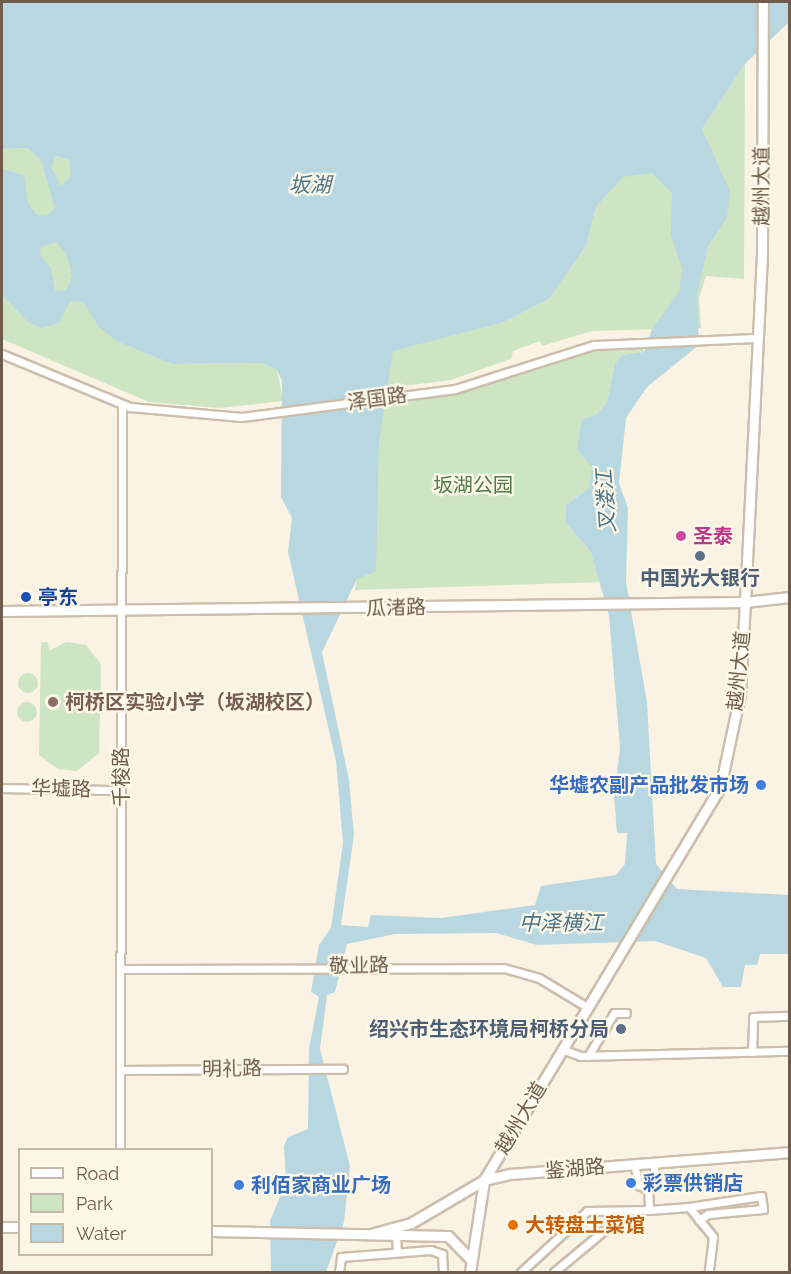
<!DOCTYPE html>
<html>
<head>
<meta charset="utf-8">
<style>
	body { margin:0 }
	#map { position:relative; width:791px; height:1274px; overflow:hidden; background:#faf3e3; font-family:Raleway,"Noto Sans SC",sans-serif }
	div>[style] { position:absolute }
	.green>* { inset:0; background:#cde5c3 }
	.round { border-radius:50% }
	.water>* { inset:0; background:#b9d7e1 }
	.roads { filter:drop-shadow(2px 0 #ccbead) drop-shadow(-2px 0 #ccbead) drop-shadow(0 2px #ccbead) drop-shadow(0 -2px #ccbead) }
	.street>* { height:7px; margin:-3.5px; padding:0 3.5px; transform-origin:3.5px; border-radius:3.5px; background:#fff }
	.secondary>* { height:9px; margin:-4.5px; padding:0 4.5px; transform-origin:4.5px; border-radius:4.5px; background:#fff }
	.dots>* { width:16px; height:16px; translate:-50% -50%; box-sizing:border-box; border:3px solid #fdf7e8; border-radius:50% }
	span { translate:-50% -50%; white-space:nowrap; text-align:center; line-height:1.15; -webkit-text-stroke:4.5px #fdf7e8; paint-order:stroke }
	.street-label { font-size:20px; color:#6f5c4b }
	.park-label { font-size:20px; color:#517a47 }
	.hotel-label { font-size:20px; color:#b23c85; font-weight:700 }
	.left { translate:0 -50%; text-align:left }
	.service-label { font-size:20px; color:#4e5e75; font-weight:700 }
	.right { translate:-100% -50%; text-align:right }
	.transit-label { font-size:20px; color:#164399; font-weight:700 }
	.education-label { font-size:20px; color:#785e54; font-weight:700 }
	.shop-label { font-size:20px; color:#366cbe; font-weight:700 }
	.food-label { font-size:20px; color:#c56008; font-weight:700 }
	.water-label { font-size:21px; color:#4b7687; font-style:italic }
	.frame { position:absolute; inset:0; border:3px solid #6f5c4b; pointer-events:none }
	.legend { position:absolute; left:18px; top:1148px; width:195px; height:108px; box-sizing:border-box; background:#fdf7e8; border:2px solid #c4b9a9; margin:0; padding:8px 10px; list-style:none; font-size:18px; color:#6f5c4b }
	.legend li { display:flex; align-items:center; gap:12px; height:30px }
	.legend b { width:30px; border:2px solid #c4b9a9 }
</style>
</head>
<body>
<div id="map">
	<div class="green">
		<div style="clip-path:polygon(745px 64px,744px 279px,706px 276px,699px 298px,701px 328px,592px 331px,542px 346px,540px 341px,513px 351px,511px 359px,451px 380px,386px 388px,392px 350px,504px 322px,549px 299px,586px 246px,596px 207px,623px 176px,702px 129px)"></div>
		<div style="clip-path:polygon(28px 148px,69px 160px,118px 342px,172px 364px,263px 363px,277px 370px,283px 401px,219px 408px,149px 402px,2px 339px,2px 149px)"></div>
		<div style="clip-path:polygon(642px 345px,644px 352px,622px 355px,615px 363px,607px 402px,596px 415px,582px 419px,595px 470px,589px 488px,566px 505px,566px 523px,591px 552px,602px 582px,355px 590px,385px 400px,487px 386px,568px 355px)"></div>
		<div style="clip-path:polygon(41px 642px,48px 642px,49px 651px,66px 642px,86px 645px,101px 664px,99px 753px,77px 771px,58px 769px,39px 755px)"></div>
		<div class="round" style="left:18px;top:673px;width:20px;height:20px"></div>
		<div class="round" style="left:17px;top:702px;width:20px;height:20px"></div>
	</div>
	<div class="water">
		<div style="clip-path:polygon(evenodd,2px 2px,789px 2px,789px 22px,745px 64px,702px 129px,730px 191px,727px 218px,708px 246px,697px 295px,699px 345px,647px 387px,626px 418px,619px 483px,628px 508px,626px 582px,647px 702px,656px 864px,677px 889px,789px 895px,789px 954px,760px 954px,757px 965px,745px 965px,741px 987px,723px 987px,706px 958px,655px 941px,537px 945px,496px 933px,395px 934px,347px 944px,335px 992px,327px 995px,320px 1049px,350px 1166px,344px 1222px,326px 1272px,271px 1272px,270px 1221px,286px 1182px,284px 1146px,288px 1137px,308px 1129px,309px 1049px,319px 997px,311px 992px,319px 945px,331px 928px,343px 843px,336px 761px,288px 552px,292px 518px,281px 497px,282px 381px,277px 370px,263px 363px,172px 364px,118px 342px,99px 327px,83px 302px,70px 301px,59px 323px,42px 328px,29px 323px,2px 295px,2px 169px,24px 175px,28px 203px,37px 215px,47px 216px,55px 208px,41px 160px,28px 148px,2px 149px,2px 2px,56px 156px,69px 160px,71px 177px,61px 186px,51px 167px,56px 156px,2px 2px,652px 173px,672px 193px,671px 235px,682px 269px,679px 292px,652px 329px,644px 352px,622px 355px,615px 363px,607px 402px,596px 415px,582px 419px,577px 449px,592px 467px,589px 488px,566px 505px,566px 523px,591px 552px,609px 616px,620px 748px,614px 795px,617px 833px,627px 833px,625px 864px,616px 875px,541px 886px,535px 905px,440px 918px,371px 915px,368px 927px,341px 925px,354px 835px,349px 780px,322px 652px,357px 579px,376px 571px,379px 442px,393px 351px,504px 322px,549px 299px,586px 246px,596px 207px,623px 177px,652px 173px,2px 2px,56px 242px,67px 255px,72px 277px,66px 291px,55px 290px,51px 268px,40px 255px,41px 247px,56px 242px)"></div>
	</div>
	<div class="roads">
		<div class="street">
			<div style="left:2px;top:354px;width:139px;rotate:22.5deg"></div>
			<div style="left:130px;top:407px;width:112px;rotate:5.1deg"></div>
			<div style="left:242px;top:417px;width:215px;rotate:-7.5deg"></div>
			<div style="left:455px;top:389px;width:146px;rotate:-17.6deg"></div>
			<div style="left:594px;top:345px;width:163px;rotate:-2.5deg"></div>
			<div style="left:2px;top:788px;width:119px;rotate:1deg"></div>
			<div style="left:122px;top:969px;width:382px;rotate:-0.1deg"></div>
			<div style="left:504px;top:968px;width:36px;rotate:16deg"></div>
			<div style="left:539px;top:978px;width:56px;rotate:31.1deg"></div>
			<div style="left:562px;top:1049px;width:19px;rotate:21deg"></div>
			<div style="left:580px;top:1056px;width:210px;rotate:-1.4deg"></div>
			<div style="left:752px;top:1052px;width:35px;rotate:-88deg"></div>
			<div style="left:753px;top:1017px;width:37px;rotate:-2deg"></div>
			<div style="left:588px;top:1056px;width:50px;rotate:-58.8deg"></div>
			<div style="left:614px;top:1013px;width:12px"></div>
			<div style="left:121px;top:1070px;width:222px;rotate:-0.3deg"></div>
			<div style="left:120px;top:1150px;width:745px;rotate:-89.85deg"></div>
			<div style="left:634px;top:1164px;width:22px;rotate:77deg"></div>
			<div style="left:639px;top:1185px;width:7px;rotate:27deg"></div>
			<div style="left:645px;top:1188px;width:11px;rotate:-38deg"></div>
			<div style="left:654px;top:1181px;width:18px;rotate:-90deg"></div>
			<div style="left:648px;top:1188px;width:22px;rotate:87deg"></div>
			<div style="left:649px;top:1210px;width:40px;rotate:-4.3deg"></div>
			<div style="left:689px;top:1207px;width:38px;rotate:51deg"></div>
			<div style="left:713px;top:1237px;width:35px;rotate:97deg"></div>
			<div style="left:689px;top:1207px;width:73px;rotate:-8.7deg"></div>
			<div style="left:761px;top:1196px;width:13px;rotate:81deg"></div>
			<div style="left:763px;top:1209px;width:55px;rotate:174.8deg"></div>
			<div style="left:708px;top:1214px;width:11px;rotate:146deg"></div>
			<div style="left:396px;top:1234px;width:18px;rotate:87deg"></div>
			<div style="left:339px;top:1272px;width:15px;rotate:-82deg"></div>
			<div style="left:341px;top:1257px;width:90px;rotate:-4.4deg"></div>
			<div style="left:431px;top:1250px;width:12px;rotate:20deg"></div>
			<div style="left:442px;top:1254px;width:18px;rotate:87deg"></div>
			<div style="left:521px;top:1272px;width:90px;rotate:-42.7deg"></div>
			<div style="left:587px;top:1211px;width:62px;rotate:-0.9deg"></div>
			<div style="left:554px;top:1272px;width:94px;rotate:-39.8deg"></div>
		</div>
		<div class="secondary">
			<div style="left:2px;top:611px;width:743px;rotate:-0.69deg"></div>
			<div style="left:745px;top:602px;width:45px;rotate:-6.3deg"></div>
			<div style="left:2px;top:1227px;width:18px"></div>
			<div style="left:212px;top:1231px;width:236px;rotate:1.2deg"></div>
			<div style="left:448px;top:1236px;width:33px;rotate:46deg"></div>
			<div style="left:374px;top:1233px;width:38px;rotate:-15deg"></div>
			<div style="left:411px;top:1223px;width:85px;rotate:-30.5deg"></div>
			<div style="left:484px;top:1180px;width:28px;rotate:-13deg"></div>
			<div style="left:511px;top:1174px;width:280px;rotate:-4.5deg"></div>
			<div style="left:470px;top:1272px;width:93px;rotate:-81.3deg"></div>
			<div style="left:484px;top:1180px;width:458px;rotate:-59deg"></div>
			<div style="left:720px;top:788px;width:96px;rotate:-78deg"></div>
			<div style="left:740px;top:694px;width:92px;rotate:-86.9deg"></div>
			<div style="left:745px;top:602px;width:350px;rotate:-87.2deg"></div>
			<div style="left:762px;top:252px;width:250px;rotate:-89.8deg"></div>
		</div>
	</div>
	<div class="dots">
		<div style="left:681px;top:536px;background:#d1479c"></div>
		<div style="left:700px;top:556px;background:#5c6f8a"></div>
		<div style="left:26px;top:597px;background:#1a4fb4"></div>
		<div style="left:53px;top:702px;background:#8d6e63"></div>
		<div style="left:761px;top:785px;background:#3f7fe0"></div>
		<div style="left:621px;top:1029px;background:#5c6f8a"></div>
		<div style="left:631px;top:1183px;background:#3f7fe0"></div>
		<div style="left:239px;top:1185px;background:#3f7fe0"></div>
		<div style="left:513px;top:1225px;background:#e8710a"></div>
	</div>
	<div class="street-label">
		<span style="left:762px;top:186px;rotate:-90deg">越州大道</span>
		<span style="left:377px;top:399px;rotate:-8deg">泽国路</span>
		<span style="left:396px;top:608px;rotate:-1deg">瓜渚路</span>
		<span style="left:739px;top:671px;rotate:-84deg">越州大道</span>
		<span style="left:121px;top:777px;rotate:-90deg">千梭路</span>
		<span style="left:61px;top:789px;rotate:1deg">华墟路</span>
		<span style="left:359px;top:966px;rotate:-1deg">敬业路</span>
		<span style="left:232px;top:1069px;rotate:-1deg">明礼路</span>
		<span style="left:521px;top:1118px;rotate:-59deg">越州大道</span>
		<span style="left:575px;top:1169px;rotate:-5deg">鉴湖路</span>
	</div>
	<div class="park-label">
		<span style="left:473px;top:485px">坂湖公园</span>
	</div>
	<div class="hotel-label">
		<span class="left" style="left:693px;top:536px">圣泰</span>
	</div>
	<div class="service-label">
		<span style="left:700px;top:578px">中国光大银行</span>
		<span class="right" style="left:609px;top:1029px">绍兴市生态环境局柯桥分局</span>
	</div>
	<div class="transit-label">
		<span class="left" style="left:38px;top:597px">亭东</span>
	</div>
	<div class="education-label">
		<span class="left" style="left:65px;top:702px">柯桥区实验小学（坂湖校区）</span>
	</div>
	<div class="shop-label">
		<span class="right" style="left:749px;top:785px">华墟农副产品批发市场</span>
		<span class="left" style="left:643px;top:1183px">彩票供销店</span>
		<span class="left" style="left:251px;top:1185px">利佰家商业广场</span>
	</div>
	<div class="food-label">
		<span class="left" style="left:525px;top:1225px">大转盘土菜馆</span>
	</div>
	<div class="water-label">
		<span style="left:310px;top:185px">坂湖</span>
		<span style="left:606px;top:501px;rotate:-94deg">叉溇江</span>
		<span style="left:561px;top:923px">中泽横江</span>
	</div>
	<div class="frame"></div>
	<ul class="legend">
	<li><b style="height:8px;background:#fff"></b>Road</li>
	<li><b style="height:16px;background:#cde5c3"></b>Park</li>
	<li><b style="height:16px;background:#b9d7e1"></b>Water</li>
	</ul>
</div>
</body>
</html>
